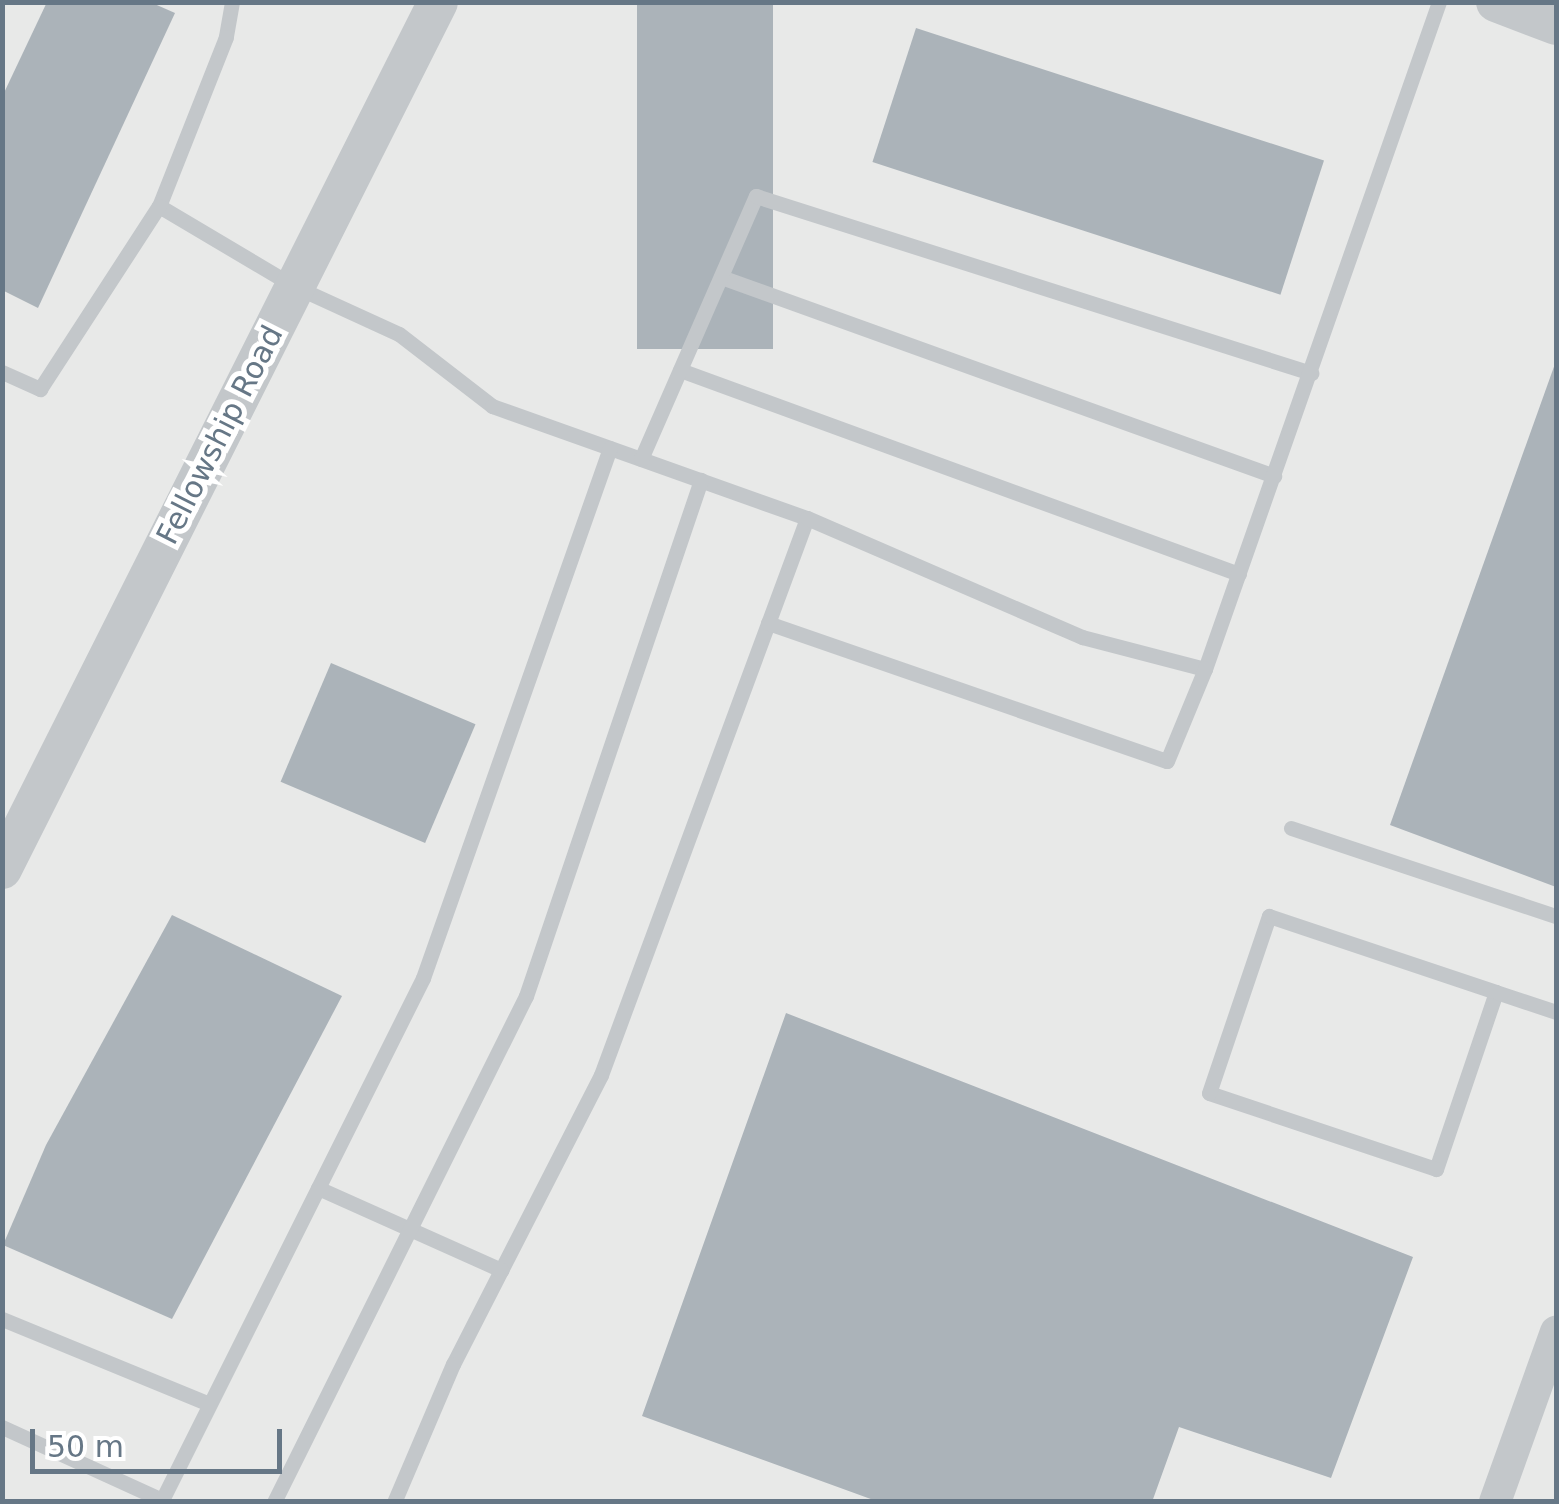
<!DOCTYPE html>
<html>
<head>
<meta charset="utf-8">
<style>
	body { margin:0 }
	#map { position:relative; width:1559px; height:1504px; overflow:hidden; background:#f8f8f5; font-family:"DejaVu Sans",sans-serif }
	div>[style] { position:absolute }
	.built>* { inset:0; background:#e8e9e8 }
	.building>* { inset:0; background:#abb3b9; transform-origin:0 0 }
	.service>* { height:15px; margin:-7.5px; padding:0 7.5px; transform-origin:7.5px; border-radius:7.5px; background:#c3c7ca }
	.minor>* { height:32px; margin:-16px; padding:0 16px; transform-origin:16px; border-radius:16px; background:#c3c7ca }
	.tertiary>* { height:40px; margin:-20px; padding:0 20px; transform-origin:20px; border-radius:20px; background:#c3c7ca }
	span { translate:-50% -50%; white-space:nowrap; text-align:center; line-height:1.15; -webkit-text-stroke:10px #fff; paint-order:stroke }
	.street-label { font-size:30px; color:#667786 }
	.frame { position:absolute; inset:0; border:5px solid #667786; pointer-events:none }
	.scale { position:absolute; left:30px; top:1429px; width:252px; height:45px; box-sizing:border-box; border:5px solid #667786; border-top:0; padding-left:12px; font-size:30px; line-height:35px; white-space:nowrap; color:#667786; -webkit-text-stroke:8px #fff; paint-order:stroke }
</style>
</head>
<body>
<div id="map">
	<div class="built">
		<div style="clip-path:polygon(1515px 2px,1556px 18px,1556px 1501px,3px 1502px,3px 3px)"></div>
	</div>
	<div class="building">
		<div style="clip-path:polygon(47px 2px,150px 2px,175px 13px,38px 308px,2px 290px,2px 97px)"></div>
		<div style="left:637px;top:2px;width:136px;height:347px"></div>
		<div style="left:916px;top:28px;width:429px;height:141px;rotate:18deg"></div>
		<div style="clip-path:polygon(1556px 361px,1556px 887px,1390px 825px)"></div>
		<div style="left:331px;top:663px;width:157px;height:129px;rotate:23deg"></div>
		<div style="clip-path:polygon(172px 915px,342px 996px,172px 1319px,3px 1245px,46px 1145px)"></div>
		<div style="clip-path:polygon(786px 1013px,1413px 1257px,1331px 1478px,1179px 1427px,1152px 1502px,879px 1502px,642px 1416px)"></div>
	</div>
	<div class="service">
		<div style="left:232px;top:2px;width:36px;rotate:100deg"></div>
		<div style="left:226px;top:37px;width:182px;rotate:111.6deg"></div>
		<div style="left:159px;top:206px;width:157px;rotate:30.7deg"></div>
		<div style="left:294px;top:286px;width:115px;rotate:24.6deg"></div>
		<div style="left:399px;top:334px;width:118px;rotate:37.7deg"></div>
		<div style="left:492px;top:406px;width:334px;rotate:19.6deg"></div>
		<div style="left:807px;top:518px;width:594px;rotate:110.3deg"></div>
		<div style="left:601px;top:1075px;width:325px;rotate:117.1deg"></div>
		<div style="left:453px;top:1364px;width:150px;rotate:113.1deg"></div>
		<div style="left:721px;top:277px;width:588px;rotate:19.79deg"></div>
		<div style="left:680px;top:370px;width:595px;rotate:20.05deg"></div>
		<div style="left:2px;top:372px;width:42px;rotate:24.1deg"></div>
		<div style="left:40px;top:389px;width:218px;rotate:-57deg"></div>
		<div style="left:641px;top:459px;width:287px;rotate:-66.4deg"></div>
		<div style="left:756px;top:196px;width:583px;rotate:17.69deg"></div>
		<div style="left:807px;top:518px;width:300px;rotate:23.4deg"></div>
		<div style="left:1082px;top:637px;width:127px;rotate:14.6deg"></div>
		<div style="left:1205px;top:669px;width:707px;rotate:-70.67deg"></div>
		<div style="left:768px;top:623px;width:422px;rotate:19.1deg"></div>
		<div style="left:1167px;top:761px;width:100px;rotate:-67.6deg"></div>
		<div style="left:1291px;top:828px;width:279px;rotate:18.4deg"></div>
		<div style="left:1496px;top:992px;width:187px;rotate:108.7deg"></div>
		<div style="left:1436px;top:1169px;width:239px;rotate:-161.5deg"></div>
		<div style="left:1209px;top:1093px;width:187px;rotate:-71.3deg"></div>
		<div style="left:1269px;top:916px;width:239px;rotate:18.5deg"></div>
		<div style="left:1496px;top:992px;width:63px;rotate:18.4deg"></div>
		<div style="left:318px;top:1188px;width:201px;rotate:24.1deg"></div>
		<div style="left:2px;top:1319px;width:224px;rotate:22.3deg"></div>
		<div style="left:2px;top:1427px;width:176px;rotate:24.5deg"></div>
		<div style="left:161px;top:1502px;width:586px;rotate:-63.43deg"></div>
		<div style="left:423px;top:978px;width:562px;rotate:-70.57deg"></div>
		<div style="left:274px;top:1502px;width:565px;rotate:-63.53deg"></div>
		<div style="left:526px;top:996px;width:545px;rotate:-71.27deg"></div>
	</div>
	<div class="minor">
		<div style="left:1495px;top:1502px;width:181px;rotate:-70.3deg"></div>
	</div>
	<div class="tertiary">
		<div style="left:1496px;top:2px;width:64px;rotate:21deg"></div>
		<div style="left:2px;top:869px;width:970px;rotate:-63.3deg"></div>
	</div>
	<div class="street-label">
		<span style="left:220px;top:435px;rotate:-63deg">Fellowship Road</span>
	</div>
	<div class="frame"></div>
	<div class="scale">50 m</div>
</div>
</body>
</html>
